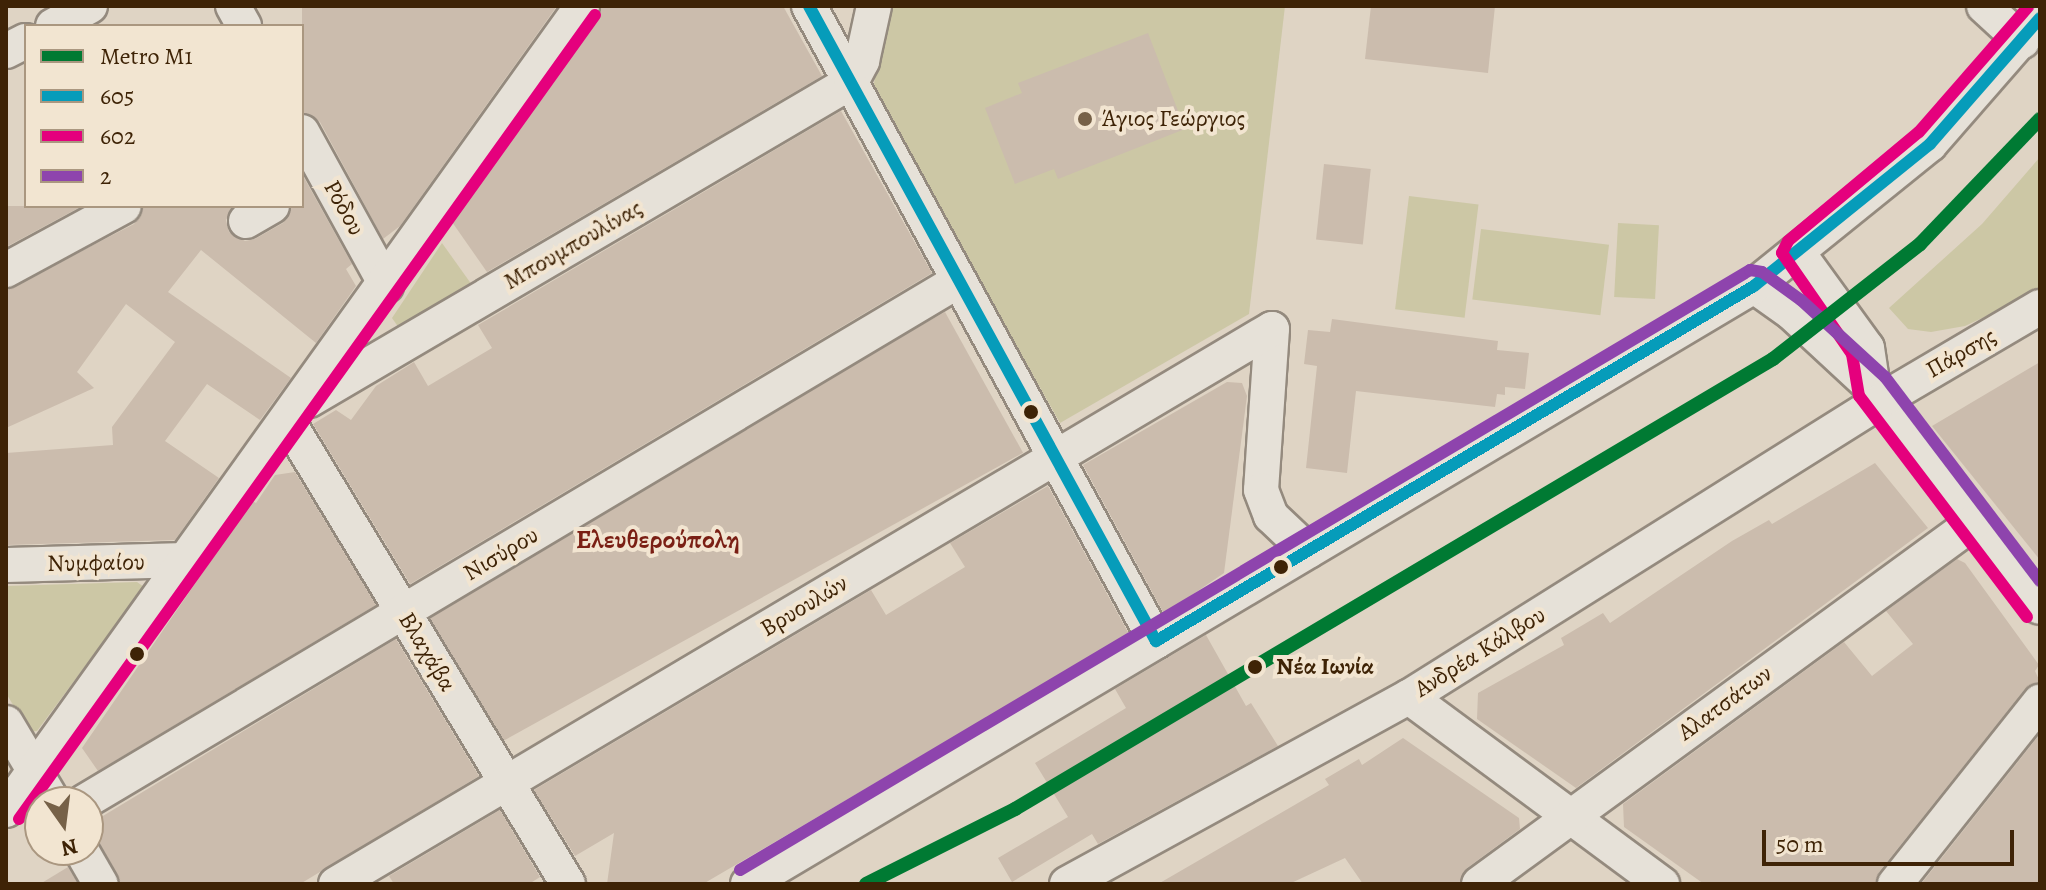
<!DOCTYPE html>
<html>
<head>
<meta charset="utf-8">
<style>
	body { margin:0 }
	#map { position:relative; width:2046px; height:890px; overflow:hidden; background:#dfd4c4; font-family:Alegreya,serif }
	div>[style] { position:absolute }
	.green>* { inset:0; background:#ccc7a5; transform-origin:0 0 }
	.building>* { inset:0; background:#cbbcad; transform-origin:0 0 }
	.roads { filter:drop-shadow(2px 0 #948a7e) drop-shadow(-2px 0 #948a7e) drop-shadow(0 2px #948a7e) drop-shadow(0 -2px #948a7e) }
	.minor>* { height:34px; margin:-17px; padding:0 17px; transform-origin:17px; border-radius:17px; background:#e6e1d8 }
	.bus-1>* { height:12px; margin:-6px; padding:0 6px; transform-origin:6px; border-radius:6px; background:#069cba }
	.bus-2>* { height:12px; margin:-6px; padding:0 6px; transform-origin:6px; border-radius:6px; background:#e5007d }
	.bus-3>* { height:12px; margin:-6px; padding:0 6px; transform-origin:6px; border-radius:6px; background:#8e44ad }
	.metro-1>* { height:14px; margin:-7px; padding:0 7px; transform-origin:7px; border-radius:7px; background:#007a33 }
	.dots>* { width:22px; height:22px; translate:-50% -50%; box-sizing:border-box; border:4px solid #f2e5d1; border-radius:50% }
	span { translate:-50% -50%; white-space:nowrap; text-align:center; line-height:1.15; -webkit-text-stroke:8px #f2e5d1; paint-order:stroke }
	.poi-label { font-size:24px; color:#3e2306 }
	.left { translate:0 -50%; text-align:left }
	.street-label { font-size:24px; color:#3e2306 }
	.stop-label { font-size:24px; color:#3e2306; font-weight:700 }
	.neighbourhood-label { font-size:26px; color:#7a1f14; font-weight:700 }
	.frame { position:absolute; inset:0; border:8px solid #3e2306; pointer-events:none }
	.legend { position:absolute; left:24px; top:24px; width:280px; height:184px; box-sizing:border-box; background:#f2e5d1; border:2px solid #aa9780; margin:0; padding:10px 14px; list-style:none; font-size:24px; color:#3e2306 }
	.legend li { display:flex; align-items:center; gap:16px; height:40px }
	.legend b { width:40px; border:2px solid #aa9780 }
	.north { position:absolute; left:24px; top:786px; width:80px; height:80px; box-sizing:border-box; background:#f2e5d1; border:2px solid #aa9780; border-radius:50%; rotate:166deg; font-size:22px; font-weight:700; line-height:32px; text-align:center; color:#3e2306 }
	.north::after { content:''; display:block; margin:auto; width:28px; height:36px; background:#766148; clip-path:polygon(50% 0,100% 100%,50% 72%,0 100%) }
	.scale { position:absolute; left:1762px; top:830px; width:252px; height:36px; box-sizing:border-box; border:4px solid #3e2306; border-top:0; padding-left:10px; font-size:24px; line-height:28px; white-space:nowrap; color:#3e2306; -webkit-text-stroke:6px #f2e5d1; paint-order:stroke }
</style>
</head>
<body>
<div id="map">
	<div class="green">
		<div style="clip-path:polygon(885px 6px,1285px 6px,1249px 314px,1060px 423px,873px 91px)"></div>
		<div style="clip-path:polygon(2040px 157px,2040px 291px,1965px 326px,1931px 332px,1908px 329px,1889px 308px,1982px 224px)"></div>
		<div style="left:1409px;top:196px;width:70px;height:114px;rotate:7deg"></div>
		<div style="left:1618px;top:223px;width:41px;height:74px;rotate:3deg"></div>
		<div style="left:1481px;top:229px;width:129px;height:71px;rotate:7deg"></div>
		<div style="clip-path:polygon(442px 243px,472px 285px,399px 328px,392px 318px)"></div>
		<div style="clip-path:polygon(137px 582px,144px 587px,37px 731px,29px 732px,6px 693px,6px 586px)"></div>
	</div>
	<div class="building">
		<div style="clip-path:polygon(302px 6px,557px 6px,400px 226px,383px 239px,320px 122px,302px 112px)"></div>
		<div style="clip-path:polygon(602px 6px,783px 6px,822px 76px,487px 272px,452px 222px)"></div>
		<div style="clip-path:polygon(1371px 6px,1495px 6px,1488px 73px,1365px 59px)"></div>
		<div style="clip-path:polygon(1148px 33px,1185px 129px,1058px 179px,1054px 169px,1015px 184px,985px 108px,1022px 93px,1018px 83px)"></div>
		<div style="clip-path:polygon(841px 111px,932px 273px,410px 584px,313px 424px,336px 410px,351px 420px,376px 386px,414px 362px,428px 386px,492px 348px,478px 325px)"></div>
		<div style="left:1324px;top:164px;width:47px;height:76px;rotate:6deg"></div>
		<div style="clip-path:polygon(302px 174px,352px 264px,346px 269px,356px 286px,316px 343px,201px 250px,168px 292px,291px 378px,260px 420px,207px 384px,165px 441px,219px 478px,175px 540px,6px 545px,6px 453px,113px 445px,112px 427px,175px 342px,126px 304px,77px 372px,94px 388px,6px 428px,6px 290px,134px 224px,144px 206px,234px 206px,226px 220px,229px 232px,245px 241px,255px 239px,283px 223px,292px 206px,302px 206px)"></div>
		<div style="clip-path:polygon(6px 206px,82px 206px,6px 247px)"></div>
		<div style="left:945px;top:312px;width:161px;height:599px;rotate:61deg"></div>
		<div style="clip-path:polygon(1332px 319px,1498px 341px,1497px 350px,1529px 353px,1525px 389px,1505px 387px,1505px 395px,1497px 394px,1495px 407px,1356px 391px,1347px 473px,1306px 468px,1317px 366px,1304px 364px,1308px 330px,1330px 332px)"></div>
		<div style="clip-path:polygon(2040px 362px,2040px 560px,1932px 426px)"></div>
		<div style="clip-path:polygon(1227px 382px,1242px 383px,1247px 396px,1224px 573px,1164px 614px,1083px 465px)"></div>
		<div style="clip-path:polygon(1875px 463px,1928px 528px,1576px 788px,1477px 719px,1478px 693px,1564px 645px,1561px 638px,1603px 613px,1610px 623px,1732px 541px,1769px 520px,1772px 524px)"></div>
		<div style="clip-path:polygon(295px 472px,376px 605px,98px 771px,82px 748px,252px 501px,256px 503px,275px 475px)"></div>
		<div style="clip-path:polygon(1048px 486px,1129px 634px,703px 884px,607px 884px,614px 833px,575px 856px,534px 790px,871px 590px,886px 615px,965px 567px,950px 543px)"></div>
		<div style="clip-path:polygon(1957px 559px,1965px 563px,2039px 665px,2035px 671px,2040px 682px,2024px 690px,1879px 872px,1875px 884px,1704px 884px,1624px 827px,1623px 804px,1844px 642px,1872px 676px,1913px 644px,1886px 611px)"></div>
		<div style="clip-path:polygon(1206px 635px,1246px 706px,1251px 703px,1278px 746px,1098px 844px,1092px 834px,1012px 882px,998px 858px,1068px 817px,1035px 763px,1126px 708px,1115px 689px)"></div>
		<div style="clip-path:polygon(396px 639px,479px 776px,300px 884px,121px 884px,88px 825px)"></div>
		<div style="clip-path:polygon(2040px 734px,2040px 884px,1921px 884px)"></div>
		<div style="clip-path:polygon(1403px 738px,1519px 818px,1520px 829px,1467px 868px,1459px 884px,1363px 884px,1345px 858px,1289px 884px,1158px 884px,1329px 785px,1325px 779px,1359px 759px,1362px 765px)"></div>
		<div style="clip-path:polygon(500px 810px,540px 877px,529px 884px,394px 884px,389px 876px)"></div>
		<div style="clip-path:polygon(68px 867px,78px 884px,40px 884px)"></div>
	</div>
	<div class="roads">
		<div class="minor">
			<div style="left:233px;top:6px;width:23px;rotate:61deg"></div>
			<div style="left:809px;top:6px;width:724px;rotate:61.35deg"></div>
			<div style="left:1984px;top:6px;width:52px;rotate:42.6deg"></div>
			<div style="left:53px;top:26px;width:42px;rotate:-28.4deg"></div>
			<div style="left:6px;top:51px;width:22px;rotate:-27deg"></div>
			<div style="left:302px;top:132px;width:175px;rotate:61.2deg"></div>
			<div style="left:246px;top:221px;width:30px;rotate:-30deg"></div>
			<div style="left:1798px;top:253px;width:117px;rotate:54deg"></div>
			<div style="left:1867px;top:348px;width:40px;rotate:81.5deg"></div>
			<div style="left:6px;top:270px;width:134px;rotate:-28.5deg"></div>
			<div style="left:1754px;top:286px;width:47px;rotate:35.4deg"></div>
			<div style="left:1792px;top:313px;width:110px;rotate:42.8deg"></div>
			<div style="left:1873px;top:388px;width:275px;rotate:52.7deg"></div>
			<div style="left:1272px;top:329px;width:161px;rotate:93.9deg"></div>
			<div style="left:1261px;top:490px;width:28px;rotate:69deg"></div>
			<div style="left:1271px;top:516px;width:51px;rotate:43.4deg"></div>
			<div style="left:309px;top:400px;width:628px;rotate:-30.4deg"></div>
			<div style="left:851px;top:82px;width:24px;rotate:-62deg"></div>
			<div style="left:862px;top:61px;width:56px;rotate:-77.7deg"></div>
			<div style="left:287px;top:420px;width:542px;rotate:58.8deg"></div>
			<div style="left:6px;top:565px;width:180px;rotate:-1.6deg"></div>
			<div style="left:1409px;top:697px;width:315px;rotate:36.5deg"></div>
			<div style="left:6px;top:723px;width:92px;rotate:59.3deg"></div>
			<div style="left:84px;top:802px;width:1018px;rotate:-30.8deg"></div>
			<div style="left:6px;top:810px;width:989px;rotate:-54.38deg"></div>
			<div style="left:81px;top:850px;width:39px;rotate:60deg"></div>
			<div style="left:336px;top:884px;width:1088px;rotate:-30.67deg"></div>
			<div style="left:748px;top:884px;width:1170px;rotate:-30.73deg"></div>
			<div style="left:1754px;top:286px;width:226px;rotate:-38.9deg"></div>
			<div style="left:1930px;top:144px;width:167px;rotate:-48.9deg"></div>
			<div style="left:1067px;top:884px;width:390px;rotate:-28.7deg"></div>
			<div style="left:1409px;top:697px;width:559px;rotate:-32.12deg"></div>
			<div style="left:1882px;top:400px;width:183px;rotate:-30.5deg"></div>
			<div style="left:1479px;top:884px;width:612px;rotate:-36.16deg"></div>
			<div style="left:1895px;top:884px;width:233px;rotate:-51.5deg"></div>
		</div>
	</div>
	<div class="bus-1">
		<div style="left:809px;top:6px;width:724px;rotate:61.35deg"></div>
		<div style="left:1156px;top:641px;width:695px;rotate:-30.7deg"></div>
		<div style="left:1754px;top:286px;width:226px;rotate:-38.9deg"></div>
		<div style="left:1930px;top:144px;width:167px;rotate:-48.9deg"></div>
	</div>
	<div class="bus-2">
		<div style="left:2027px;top:617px;width:278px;rotate:-127.2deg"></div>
		<div style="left:1859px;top:396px;width:43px;rotate:-99.5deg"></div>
		<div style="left:1852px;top:354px;width:123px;rotate:-124.7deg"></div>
		<div style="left:1782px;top:253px;width:13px;rotate:-63deg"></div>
		<div style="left:1788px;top:241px;width:170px;rotate:-39.8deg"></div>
		<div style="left:1919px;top:132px;width:166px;rotate:-48.9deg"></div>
		<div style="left:19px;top:819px;width:989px;rotate:-54.38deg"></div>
	</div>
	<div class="bus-3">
		<div style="left:740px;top:870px;width:1175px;rotate:-30.71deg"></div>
		<div style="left:1750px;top:270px;width:12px;rotate:9deg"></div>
		<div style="left:1762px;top:272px;width:48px;rotate:35.7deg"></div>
		<div style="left:1801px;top:300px;width:114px;rotate:42.5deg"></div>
		<div style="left:1885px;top:377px;width:256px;rotate:52.8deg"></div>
	</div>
	<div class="metro-1">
		<div style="left:866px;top:884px;width:167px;rotate:-26.7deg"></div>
		<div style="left:1015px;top:809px;width:882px;rotate:-30.7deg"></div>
		<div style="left:1773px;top:359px;width:187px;rotate:-38deg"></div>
		<div style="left:1920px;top:244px;width:173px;rotate:-46.2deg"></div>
	</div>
	<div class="dots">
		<div style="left:1085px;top:119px;background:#766148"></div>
		<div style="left:1031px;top:412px;background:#3e2306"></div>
		<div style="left:1281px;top:567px;background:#3e2306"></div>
		<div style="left:137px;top:654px;background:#3e2306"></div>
		<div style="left:1255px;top:667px;background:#3e2306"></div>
	</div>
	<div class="poi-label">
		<span class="left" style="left:1101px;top:119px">Άγιος Γεώργιος</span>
	</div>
	<div class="street-label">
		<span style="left:344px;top:208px;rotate:61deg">Ρόδου</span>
		<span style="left:573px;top:245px;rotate:-30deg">Μπουμπουλίνας</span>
		<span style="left:1961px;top:353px;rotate:-30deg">Πάρσης</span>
		<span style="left:501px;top:554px;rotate:-31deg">Νισύρου</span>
		<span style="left:96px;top:563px;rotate:-1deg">Νυμφαίου</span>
		<span style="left:804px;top:606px;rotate:-31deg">Βρυουλών</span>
		<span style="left:427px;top:652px;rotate:59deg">Βλαχάβα</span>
		<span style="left:1480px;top:652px;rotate:-32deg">Ανδρέα Κάλβου</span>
		<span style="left:1725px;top:703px;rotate:-36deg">Αλατσάτων</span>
	</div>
	<div class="stop-label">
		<span class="left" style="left:1276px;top:667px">Νέα Ιωνία</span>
	</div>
	<div class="neighbourhood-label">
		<span style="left:658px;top:540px">Ελευθερούπολη</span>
	</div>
	<div class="frame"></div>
	<ul class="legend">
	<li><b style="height:10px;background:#007a33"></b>Metro Μ1</li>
	<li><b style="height:10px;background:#069cba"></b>605</li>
	<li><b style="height:10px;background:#e5007d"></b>602</li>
	<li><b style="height:10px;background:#8e44ad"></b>2</li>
	</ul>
	<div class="north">N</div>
	<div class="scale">50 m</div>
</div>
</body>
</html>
